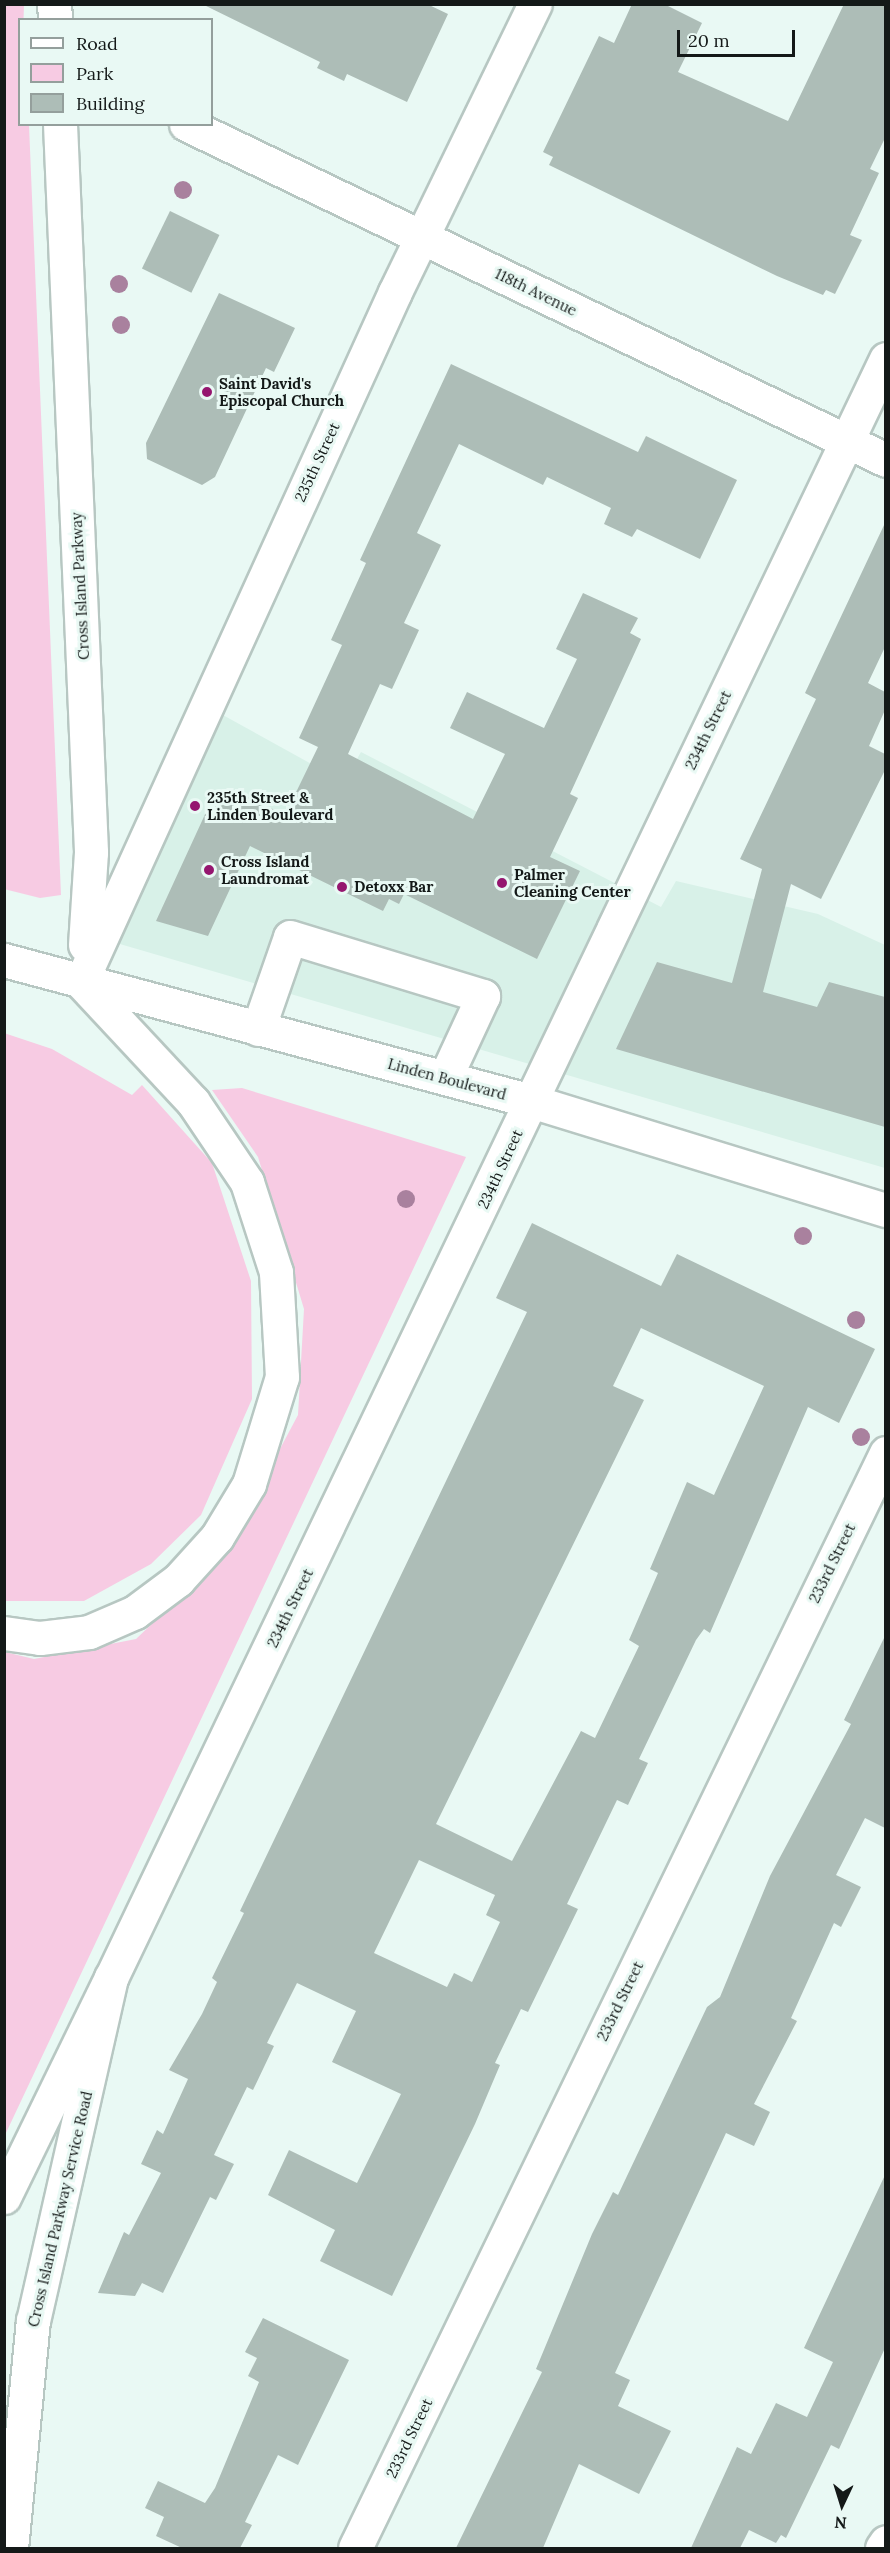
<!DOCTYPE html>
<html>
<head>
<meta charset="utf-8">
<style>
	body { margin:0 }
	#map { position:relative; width:890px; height:2553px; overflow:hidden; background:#e9f9f4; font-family:Lora,serif }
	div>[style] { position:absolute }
	.built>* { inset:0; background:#d8f1e8 }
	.green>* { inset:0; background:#f7cbe3 }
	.building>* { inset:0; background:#adbdb7; transform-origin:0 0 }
	.roads { filter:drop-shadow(2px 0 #b7c7c2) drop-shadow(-2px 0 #b7c7c2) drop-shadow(0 2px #b7c7c2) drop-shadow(0 -2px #b7c7c2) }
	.minor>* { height:33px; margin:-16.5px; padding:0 16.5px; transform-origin:16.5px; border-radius:16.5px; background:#fff }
	.major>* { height:33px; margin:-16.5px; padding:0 16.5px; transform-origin:16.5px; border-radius:16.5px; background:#fff }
	.highway>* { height:33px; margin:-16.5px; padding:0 16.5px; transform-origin:16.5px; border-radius:16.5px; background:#fff }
	.trees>* { width:18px; height:18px; margin:-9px; border-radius:50%; background:#a9819e }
	.dots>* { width:16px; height:16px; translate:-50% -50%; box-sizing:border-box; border:3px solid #e9f9f4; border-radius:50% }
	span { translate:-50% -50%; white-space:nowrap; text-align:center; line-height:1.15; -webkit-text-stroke:6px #e9f9f4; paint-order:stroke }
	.street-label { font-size:15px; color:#141918 }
	.poi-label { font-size:15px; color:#141918; font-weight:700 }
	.left { translate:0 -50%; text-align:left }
	.frame { position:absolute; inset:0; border:6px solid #141918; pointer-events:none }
	.legend { position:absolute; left:18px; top:18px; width:195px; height:108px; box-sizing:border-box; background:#e9f9f4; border:2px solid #949f9c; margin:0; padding:8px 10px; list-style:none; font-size:18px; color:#141918 }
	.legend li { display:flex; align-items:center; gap:12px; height:30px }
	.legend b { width:30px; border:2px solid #949f9c }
	.north { position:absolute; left:812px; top:2475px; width:60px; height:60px; -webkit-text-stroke:4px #e9f9f4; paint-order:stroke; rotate:184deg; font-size:16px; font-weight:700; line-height:24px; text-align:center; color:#141918 }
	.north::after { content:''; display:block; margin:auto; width:21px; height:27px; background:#141918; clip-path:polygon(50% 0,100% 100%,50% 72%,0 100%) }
	.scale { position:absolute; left:677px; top:30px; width:118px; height:27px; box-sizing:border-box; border:3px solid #141918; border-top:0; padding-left:8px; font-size:18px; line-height:21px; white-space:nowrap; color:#141918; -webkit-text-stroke:4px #e9f9f4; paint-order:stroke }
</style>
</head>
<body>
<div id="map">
	<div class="built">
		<div style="clip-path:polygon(221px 714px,344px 782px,361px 752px,661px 907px,676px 881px,818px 914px,885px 945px,885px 1168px,113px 942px)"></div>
	</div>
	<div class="green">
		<div style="clip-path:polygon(4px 5px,24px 5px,20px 124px,29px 125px,61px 895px,40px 898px,4px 889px)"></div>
		<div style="clip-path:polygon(4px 1033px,52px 1049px,132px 1095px,142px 1085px,212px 1163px,251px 1281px,252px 1399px,201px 1515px,151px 1564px,84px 1601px,5px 1601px)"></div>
		<div style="clip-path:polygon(242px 1088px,466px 1157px,5px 2135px,5px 1652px,34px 1659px,136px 1639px,223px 1556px,298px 1415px,304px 1309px,258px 1157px,212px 1090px)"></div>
	</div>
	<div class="building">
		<div style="clip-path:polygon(202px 4px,427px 4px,448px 14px,407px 102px,347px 74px,344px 81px,317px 68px,320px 62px)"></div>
		<div style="clip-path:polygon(632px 4px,664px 4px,702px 23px,678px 72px,788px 121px,844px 4px,885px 4px,885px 138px,870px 169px,879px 173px,850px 235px,862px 240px,835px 294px,826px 290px,823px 295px,777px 276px,549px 165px,553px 157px,543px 152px,599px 36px,614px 43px)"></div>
		<div style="left:170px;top:211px;width:55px;height:64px;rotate:26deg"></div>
		<div style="clip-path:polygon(219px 293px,295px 328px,274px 372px,266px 368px,215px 477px,202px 485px,147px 459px,146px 443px)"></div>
		<div style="clip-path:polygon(451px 364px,638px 452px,646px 436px,737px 480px,700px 559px,637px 529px,632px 537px,604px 524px,611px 508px,547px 477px,543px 485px,459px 444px,417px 533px,441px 545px,404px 623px,419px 630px,392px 689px,380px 684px,348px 754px,473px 819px,505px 754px,450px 728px,467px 692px,544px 728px,577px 659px,556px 649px,583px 593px,638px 618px,630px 633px,641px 639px,570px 794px,578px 798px,550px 857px,580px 871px,537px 959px,404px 894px,399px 904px,389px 899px,383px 911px,250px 846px,208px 936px,156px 921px,213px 797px,227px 804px,234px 790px,285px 815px,318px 747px,299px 738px,342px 645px,331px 640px,366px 563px,360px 560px)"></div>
		<div style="clip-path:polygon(885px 523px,885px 647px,868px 683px,885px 692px,885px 710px,869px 746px,885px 754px,885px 770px,821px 899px,791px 884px,763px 992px,817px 1007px,829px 982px,885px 997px,885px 1127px,616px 1049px,657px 962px,732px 983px,762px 869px,740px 859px,816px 699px,805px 693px)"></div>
		<div style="clip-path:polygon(evenodd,532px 1223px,661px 1286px,677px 1254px,875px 1349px,839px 1423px,808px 1407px,710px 1633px,704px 1629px,696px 1640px,639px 1759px,648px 1763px,628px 1805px,617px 1800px,567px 1904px,578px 1909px,528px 2012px,521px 2009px,495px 2063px,500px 2065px,475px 2124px,392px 2296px,320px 2261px,335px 2230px,268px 2195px,289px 2150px,357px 2183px,401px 2094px,332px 2062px,356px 2011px,297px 1983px,267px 2043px,274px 2046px,253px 2090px,247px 2087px,214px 2155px,234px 2164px,216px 2200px,210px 2197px,163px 2293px,142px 2283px,135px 2296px,98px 2293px,124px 2232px,129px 2235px,161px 2173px,141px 2164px,157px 2130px,163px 2134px,188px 2079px,169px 2070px,202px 2014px,217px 1982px,212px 1978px,244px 1913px,240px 1911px,527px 1312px,496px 1298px,532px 1223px,641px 1328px,764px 1386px,714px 1495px,687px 1482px,650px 1569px,658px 1573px,629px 1640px,639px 1646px,595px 1738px,581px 1731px,512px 1861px,436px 1824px,644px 1400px,613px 1386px,641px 1328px,532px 1223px,419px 1860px,495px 1895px,486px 1915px,500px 1922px,472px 1982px,454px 1973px,447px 1987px,374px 1953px,419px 1860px)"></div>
		<div style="clip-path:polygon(885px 1636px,885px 1828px,865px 1818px,836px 1875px,861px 1887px,841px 1927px,834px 1923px,791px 2018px,797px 2021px,754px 2104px,770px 2112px,754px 2146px,726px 2133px,615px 2373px,630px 2380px,618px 2406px,671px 2431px,639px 2494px,579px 2464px,543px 2548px,456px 2548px,542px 2372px,536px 2369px,592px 2234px,613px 2192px,618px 2195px,707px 2007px,720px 1997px,770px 1876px,851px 1724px,844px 1720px)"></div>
		<div style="clip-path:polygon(885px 2175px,885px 2348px,839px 2449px,831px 2445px,786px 2538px,781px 2535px,776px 2543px,749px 2530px,740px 2548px,691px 2548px,737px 2447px,751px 2454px,776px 2403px,807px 2417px,833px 2362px,804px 2348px)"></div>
		<div style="clip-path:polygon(263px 2318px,349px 2360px,298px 2465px,278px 2455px,245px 2522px,252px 2525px,240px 2548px,182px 2548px,156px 2536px,164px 2517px,145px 2508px,158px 2481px,205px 2503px,215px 2488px,259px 2382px,248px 2376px,257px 2358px,245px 2352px)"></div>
	</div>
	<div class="roads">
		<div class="minor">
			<div style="left:54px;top:4px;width:16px;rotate:86deg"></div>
			<div style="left:60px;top:124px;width:729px;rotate:87.56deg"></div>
			<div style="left:91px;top:852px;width:93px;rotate:93.7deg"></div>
			<div style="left:186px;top:124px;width:776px;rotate:25.64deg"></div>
			<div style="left:81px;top:982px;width:758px;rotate:-65.53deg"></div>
			<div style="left:395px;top:292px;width:320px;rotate:-64.1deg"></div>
			<div style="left:258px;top:1029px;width:97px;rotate:-70.8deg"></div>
			<div style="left:290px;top:937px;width:202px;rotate:17deg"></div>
			<div style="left:483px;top:996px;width:90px;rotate:114.9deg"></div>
			<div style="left:11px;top:2548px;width:228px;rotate:-84.5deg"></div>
			<div style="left:33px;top:2321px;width:352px;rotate:-77.2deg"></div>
			<div style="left:111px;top:1978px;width:1795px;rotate:-64.42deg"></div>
			<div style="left:355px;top:2548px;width:1217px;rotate:-64.13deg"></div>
			<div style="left:882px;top:2548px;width:7px;rotate:-56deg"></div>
		</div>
		<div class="major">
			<div style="left:4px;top:960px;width:546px;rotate:14.98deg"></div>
			<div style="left:531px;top:1101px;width:371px;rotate:17.1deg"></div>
		</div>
		<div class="highway">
			<div style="left:4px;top:1633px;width:36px;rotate:8deg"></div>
			<div style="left:40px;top:1638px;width:49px;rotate:-7deg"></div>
			<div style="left:89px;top:1632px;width:50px;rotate:-23.5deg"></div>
			<div style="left:135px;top:1612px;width:54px;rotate:-36.7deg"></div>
			<div style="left:178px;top:1580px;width:58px;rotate:-47.8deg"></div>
			<div style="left:217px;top:1537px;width:62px;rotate:-58.9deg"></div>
			<div style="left:249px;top:1484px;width:112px;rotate:-72.9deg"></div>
			<div style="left:282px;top:1377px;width:105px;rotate:-93.3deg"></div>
			<div style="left:276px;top:1272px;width:95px;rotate:-107.9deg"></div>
			<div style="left:247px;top:1182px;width:97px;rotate:-124deg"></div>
			<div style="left:193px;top:1102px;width:164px;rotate:-133deg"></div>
			<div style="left:4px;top:2197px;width:244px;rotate:-64deg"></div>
		</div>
	</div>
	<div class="trees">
		<div style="left:183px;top:190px"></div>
		<div style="left:119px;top:284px"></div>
		<div style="left:121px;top:325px"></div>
		<div style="left:406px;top:1199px"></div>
		<div style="left:803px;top:1236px"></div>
		<div style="left:856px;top:1320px"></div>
		<div style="left:861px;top:1437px"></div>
	</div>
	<div class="dots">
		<div style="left:207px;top:392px;background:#95166f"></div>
		<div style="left:195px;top:806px;background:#95166f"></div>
		<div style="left:209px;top:870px;background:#95166f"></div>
		<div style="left:502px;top:883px;background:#95166f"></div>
		<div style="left:342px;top:887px;background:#95166f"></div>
	</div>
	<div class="street-label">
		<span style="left:536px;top:292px;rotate:26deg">118th Avenue</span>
		<span style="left:317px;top:462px;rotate:-65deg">235th Street</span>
		<span style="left:80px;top:586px;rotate:-93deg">Cross Island Parkway</span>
		<span style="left:708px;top:730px;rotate:-64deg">234th Street</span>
		<span style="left:447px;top:1079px;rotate:15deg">Linden Boulevard</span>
		<span style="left:500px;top:1169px;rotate:-65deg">234th Street</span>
		<span style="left:832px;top:1563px;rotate:-64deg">233rd Street</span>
		<span style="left:290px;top:1608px;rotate:-64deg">234th Street</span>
		<span style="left:620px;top:2001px;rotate:-64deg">233rd Street</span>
		<span style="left:60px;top:2209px;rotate:-77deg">Cross Island Parkway Service Road</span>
		<span style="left:409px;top:2438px;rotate:-64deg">233rd Street</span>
	</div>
	<div class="poi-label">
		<span class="left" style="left:219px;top:392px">Saint David's<br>Episcopal Church</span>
		<span class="left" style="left:207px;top:806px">235th Street &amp;<br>Linden Boulevard</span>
		<span class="left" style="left:221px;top:870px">Cross Island<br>Laundromat</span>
		<span class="left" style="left:514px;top:883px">Palmer<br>Cleaning Center</span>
		<span class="left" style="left:354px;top:887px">Detoxx Bar</span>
	</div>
	<div class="frame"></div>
	<ul class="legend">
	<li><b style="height:8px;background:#fff"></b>Road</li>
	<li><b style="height:16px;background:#f7cbe3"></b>Park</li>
	<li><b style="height:16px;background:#adbdb7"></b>Building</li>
	</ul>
	<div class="north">N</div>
	<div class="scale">20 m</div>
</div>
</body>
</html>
